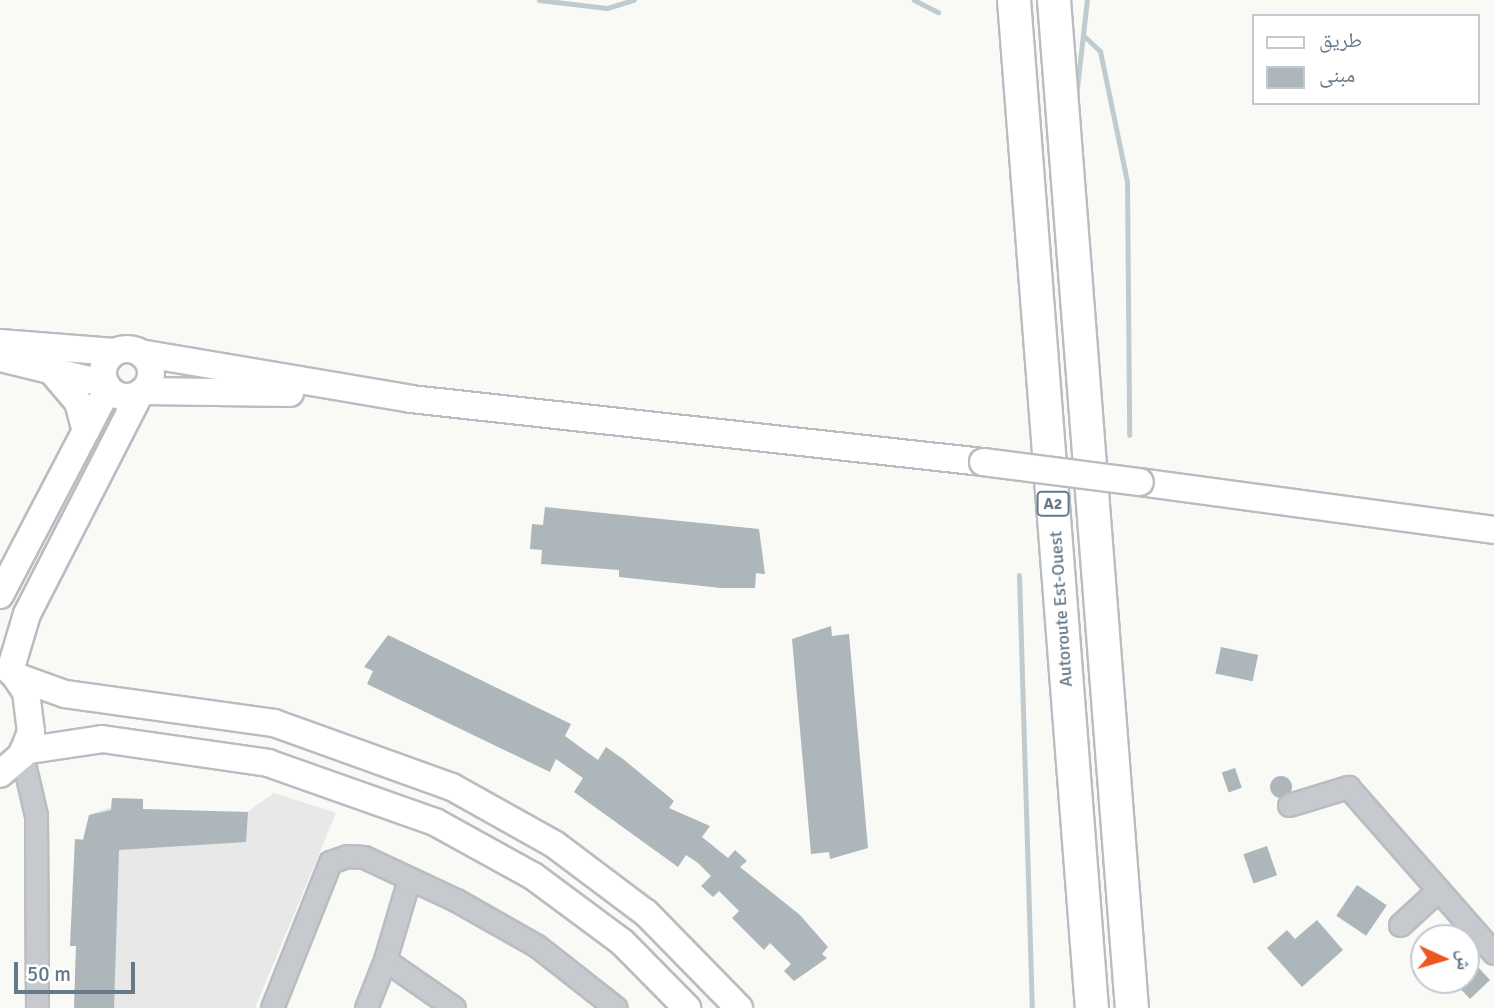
<!DOCTYPE html>
<html>
<head>
<meta charset="utf-8">
<style>
	body { margin:0 }
	#map { position:relative; width:1494px; height:1008px; overflow:hidden; background:#f9f9f6; font-family:Signika,"Noto Naskh Arabic",sans-serif }
	div>[style] { position:absolute }
	.built>* { inset:0; background:#e7e8e7 }
	.stream>* { height:5px; margin:-2.5px; padding:0 2.5px; transform-origin:2.5px; border-radius:2.5px; background:#c0cbd0 }
	.building>* { inset:0; background:#adb6bb; transform-origin:0 0 }
	.round { border-radius:50% }
	.roads { filter:drop-shadow(2px 0 #b9bdc1) drop-shadow(-2px 0 #b9bdc1) drop-shadow(0 2px #b9bdc1) drop-shadow(0 -2px #b9bdc1) }
	.minor>* { height:21px; margin:-10.5px; padding:0 10.5px; transform-origin:10.5px; border-radius:10.5px; background:#c6cace }
	.major>* { height:26px; margin:-13px; padding:0 13px; transform-origin:13px; border-radius:13px; background:#fff }
	.major>.ring { margin:-13px; padding:0; box-sizing:content-box; background:none; border:26px solid #fff; border-radius:50% }
	.highway>* { height:32px; margin:-16px; padding:0 16px; transform-origin:16px; border-radius:16px; background:#fff }
	.bridges { filter:drop-shadow(2px 0 #b9bdc1) drop-shadow(-2px 0 #b9bdc1) drop-shadow(0 2px #b9bdc1) drop-shadow(0 -2px #b9bdc1) }
	.major-bridge>* { height:26px; margin:-13px; padding:0 13px; transform-origin:13px; border-radius:13px; background:#fff }
	span { translate:-50% -50%; white-space:nowrap; text-align:center; line-height:1.15; -webkit-text-stroke:7px #fff; paint-order:stroke }
	.shield-label span { padding:2px 5px; background:#fff; border:2px solid; border-radius:5px; -webkit-text-stroke-width:0 }
	.shield-label { font-size:16px; color:#667989; font-weight:700 }
	.street-label { font-size:18px; color:#667989 }
	.legend { position:absolute; left:1252px; top:14px; width:228px; height:91px; box-sizing:border-box; background:#fff; border:2px solid #c2c9d0; margin:0; padding:9px 12px; list-style:none; font-size:21px; color:#667989 }
	.legend li { display:flex; align-items:center; gap:14px; height:35px }
	.legend b { width:35px; border:2px solid #c2c9d0 }
	.north { position:absolute; left:1410px; top:924px; width:70px; height:70px; box-sizing:border-box; background:#fff; border:2px solid #c2c9d0; border-radius:50%; rotate:94deg; font-size:19px; font-weight:700; line-height:28px; text-align:center; color:#667989 }
	.north::after { content:''; display:block; margin:auto; width:24px; height:32px; background:#ef5520; clip-path:polygon(50% 0,100% 100%,50% 72%,0 100%) }
	.scale { position:absolute; left:14px; top:962px; width:121px; height:32px; box-sizing:border-box; border:4px solid #667989; border-top:0; padding-left:9px; font-size:21px; line-height:24px; white-space:nowrap; color:#667989; -webkit-text-stroke:5px #fff; paint-order:stroke }
</style>
</head>
<body>
<div id="map">
	<div class="built">
		<div style="clip-path:polygon(274px 793px,336px 813px,255px 1008px,74px 1008px,76px 946px,70px 943px,75px 839px,83px 839px,89px 815px,111px 807px,112px 798px,143px 799px,143px 809px,247px 812px)"></div>
	</div>
	<div class="stream">
		<div style="left:539px;top:0;width:68px;rotate:6.7deg"></div>
		<div style="left:607px;top:8px;width:28px;rotate:-17deg"></div>
		<div style="left:914px;top:0;width:27px;rotate:27deg"></div>
		<div style="left:1085px;top:37px;width:21px;rotate:43deg"></div>
		<div style="left:1100px;top:51px;width:133px;rotate:78.3deg"></div>
		<div style="left:1127px;top:181px;width:254px;rotate:89.5deg"></div>
		<div style="left:1076px;top:96px;width:97px;rotate:-83.5deg"></div>
		<div style="left:1019px;top:575px;width:433px;rotate:88.3deg"></div>
	</div>
	<div class="building">
		<div style="clip-path:polygon(545px 507px,759px 529px,765px 574px,756px 573px,755px 588px,721px 588px,619px 577px,619px 570px,541px 564px,542px 550px,530px 549px,532px 524px,543px 525px)"></div>
		<div style="clip-path:polygon(831px 626px,832px 636px,849px 634px,868px 848px,830px 859px,829px 852px,811px 854px,792px 639px)"></div>
		<div style="clip-path:polygon(388px 635px,571px 724px,565px 736px,598px 760px,606px 747px,623px 759px,674px 801px,669px 808px,710px 826px,702px 837px,728px 858px,735px 850px,747px 861px,740px 867px,800px 915px,828px 947px,822px 954px,827px 958px,794px 981px,784px 971px,791px 964px,770px 943px,764px 950px,732px 918px,739px 911px,719px 891px,713px 897px,701px 886px,711px 876px,698px 863px,686px 855px,678px 867px,574px 792px,583px 778px,556px 759px,550px 772px,367px 684px,373px 671px,364px 667px)"></div>
		<div style="left:1221px;top:647px;width:38px;height:27px;rotate:12deg"></div>
		<div style="left:1235px;top:768px;width:21px;height:14px;rotate:71deg"></div>
		<div class="round" style="left:1270px;top:776px;width:22px;height:22px"></div>
		<div style="clip-path:polygon(112px 798px,143px 799px,143px 809px,248px 812px,246px 842px,119px 850px,114px 1008px,74px 1008px,76px 946px,70px 946px,75px 839px,83px 840px,89px 815px,111px 810px)"></div>
		<div style="left:1267px;top:846px;width:31px;height:25px;rotate:71deg"></div>
		<div style="left:1357px;top:885px;width:36px;height:37px;rotate:34deg"></div>
		<div style="clip-path:polygon(1317px 920px,1343px 950px,1302px 987px,1267px 948px,1287px 930px,1295px 939px)"></div>
		<div style="clip-path:polygon(1466px 954px,1490px 980px,1470px 999px,1452px 980px,1466px 980px)"></div>
	</div>
	<div class="roads">
		<div class="minor">
			<div style="left:22px;top:755px;width:62px;rotate:76.9deg"></div>
			<div style="left:36px;top:815px;width:193px;rotate:89.7deg"></div>
			<div style="left:1289px;top:805px;width:62px;rotate:-17deg"></div>
			<div style="left:1348px;top:787px;width:221px;rotate:48.7deg"></div>
			<div style="left:409px;top:879px;width:84px;rotate:106.5deg"></div>
			<div style="left:385px;top:960px;width:84px;rotate:34.8deg"></div>
			<div style="left:1400px;top:925px;width:52px;rotate:-42.6deg"></div>
			<div style="left:272px;top:1008px;width:157px;rotate:-68.3deg"></div>
			<div style="left:330px;top:862px;width:18px;rotate:-19deg"></div>
			<div style="left:347px;top:856px;width:17px;rotate:3deg"></div>
			<div style="left:364px;top:857px;width:102px;rotate:25.1deg"></div>
			<div style="left:456px;top:900px;width:93px;rotate:29.6deg"></div>
			<div style="left:537px;top:946px;width:100px;rotate:38.1deg"></div>
			<div style="left:366px;top:1008px;width:52px;rotate:-68.4deg"></div>
		</div>
		<div class="major">
			<div style="left:0;top:343px;width:115px;rotate:4.5deg"></div>
			<div class="ring" style="left:103px;top:349px;width:22px;height:22px"></div>
			<div style="left:140px;top:353px;width:275px;rotate:9.6deg"></div>
			<div style="left:411px;top:399px;width:575px;rotate:6.29deg"></div>
			<div style="left:0;top:358px;width:109px;rotate:13.8deg"></div>
			<div style="left:50px;top:369px;width:43px;rotate:49.7deg"></div>
			<div style="left:78px;top:402px;width:30px;rotate:75deg"></div>
			<div style="left:143px;top:391px;width:147px;rotate:0.8deg"></div>
			<div style="left:1140px;top:482px;width:357px;rotate:7.7deg"></div>
			<div style="left:0;top:595px;width:233px;rotate:-62.4deg"></div>
			<div style="left:10px;top:671px;width:59px;rotate:-73.4deg"></div>
			<div style="left:27px;top:614px;width:248px;rotate:-62.9deg"></div>
			<div style="left:15px;top:676px;width:53px;rotate:19.8deg"></div>
			<div style="left:65px;top:694px;width:211px;rotate:7.9deg"></div>
			<div style="left:274px;top:723px;width:189px;rotate:19.8deg"></div>
			<div style="left:452px;top:787px;width:117px;rotate:29.2deg"></div>
			<div style="left:554px;top:844px;width:115px;rotate:36.9deg"></div>
			<div style="left:646px;top:913px;width:133px;rotate:45.6deg"></div>
			<div style="left:23px;top:751px;width:80px;rotate:-8.6deg"></div>
			<div style="left:102px;top:739px;width:168px;rotate:8.2deg"></div>
			<div style="left:268px;top:763px;width:177px;rotate:19.5deg"></div>
			<div style="left:435px;top:822px;width:112px;rotate:28.9deg"></div>
			<div style="left:533px;top:876px;width:111px;rotate:36.6deg"></div>
			<div style="left:622px;top:942px;width:93px;rotate:45.4deg"></div>
			<div style="left:0;top:774px;width:29px;rotate:-41deg"></div>
			<div style="left:22px;top:755px;width:25px;rotate:-69deg"></div>
			<div style="left:31px;top:732px;width:40px;rotate:-97.1deg"></div>
			<div style="left:26px;top:692px;width:23px;rotate:-124deg"></div>
		</div>
		<div class="highway">
			<div style="left:1014px;top:0;width:1011px;rotate:85.58deg"></div>
			<div style="left:1054px;top:0;width:1011px;rotate:85.58deg"></div>
		</div>
	</div>
	<div class="bridges">
		<div class="major-bridge">
			<div style="left:983px;top:462px;width:158px;rotate:7.3deg"></div>
		</div>
	</div>
	<div class="shield-label">
		<span style="left:1053px;top:504px">A2</span>
	</div>
	<div class="street-label">
		<span style="left:1061px;top:609px;rotate:-94deg">Autoroute Est-Ouest</span>
	</div>
	<ul class="legend">
	<li><b style="height:9px;background:#fff"></b>طريق</li>
	<li><b style="height:19px;background:#adb6bb"></b>مبنى</li>
	</ul>
	<div class="north">ش</div>
	<div class="scale">50 m</div>
</div>
</body>
</html>
